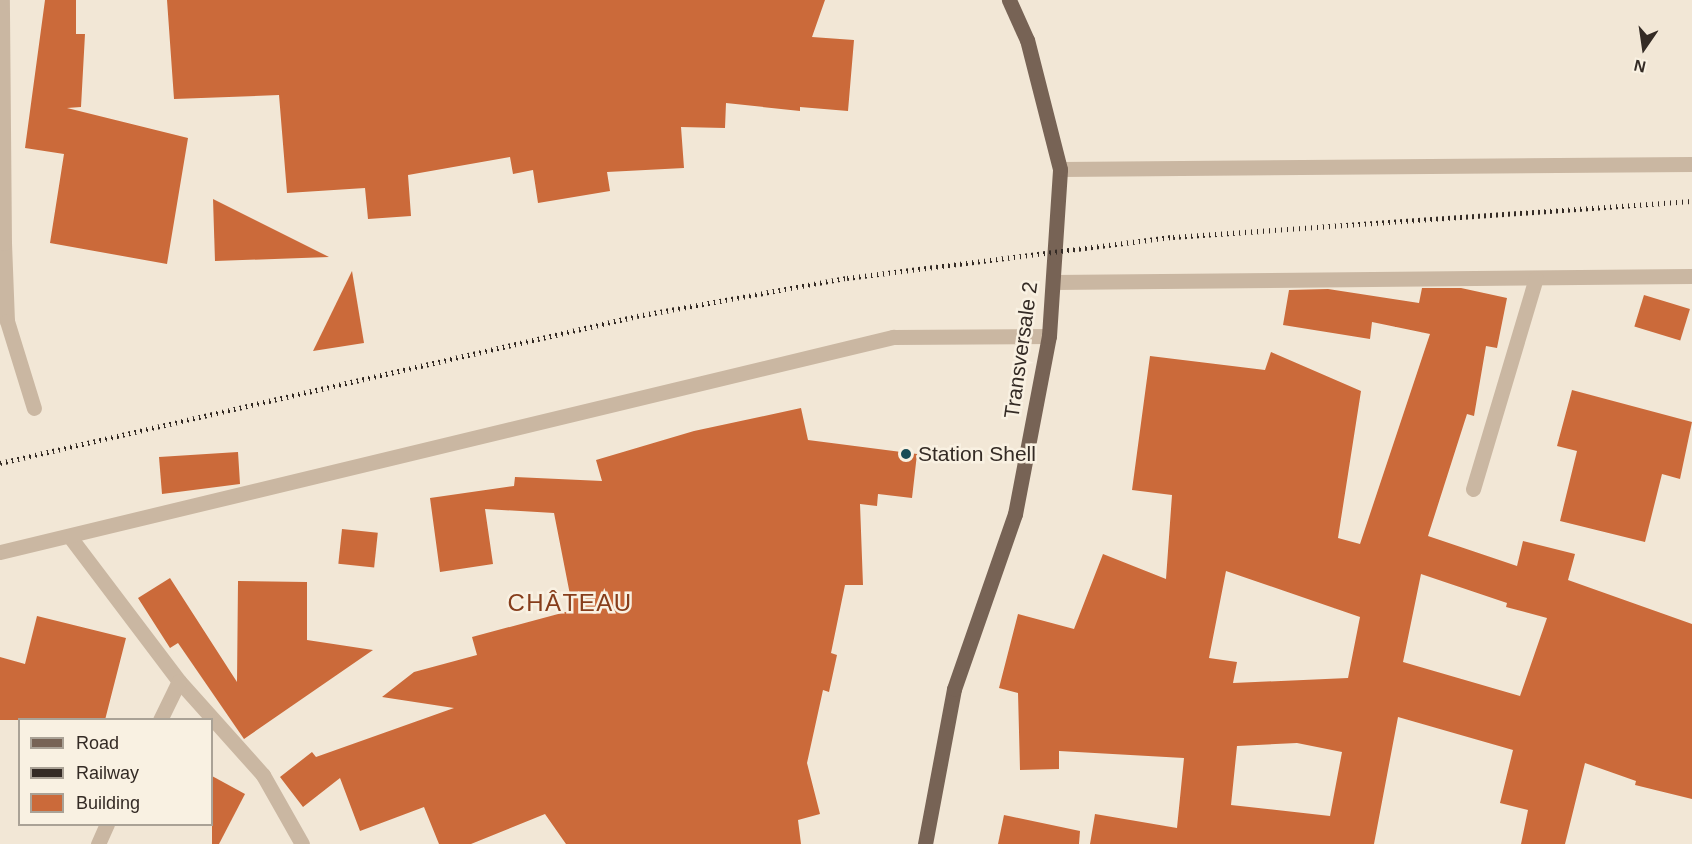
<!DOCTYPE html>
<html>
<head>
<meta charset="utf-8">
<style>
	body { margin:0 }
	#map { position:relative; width:1692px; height:844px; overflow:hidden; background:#f2e7d6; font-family:Arial,sans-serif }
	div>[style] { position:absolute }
	.building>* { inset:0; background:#cb6a3a; transform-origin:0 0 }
	.minor>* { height:15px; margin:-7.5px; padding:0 7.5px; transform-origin:7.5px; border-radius:7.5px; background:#cab7a2 }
	.major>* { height:15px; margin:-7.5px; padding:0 7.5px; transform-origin:7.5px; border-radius:7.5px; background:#776355 }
	.rail>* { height:4.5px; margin-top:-2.25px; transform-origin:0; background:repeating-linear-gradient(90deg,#342b25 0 1.5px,transparent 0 6px) }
	.dots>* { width:16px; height:16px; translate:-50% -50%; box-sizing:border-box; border:3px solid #f9f1e2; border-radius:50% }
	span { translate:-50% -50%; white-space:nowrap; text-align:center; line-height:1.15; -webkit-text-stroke:5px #f9f1e2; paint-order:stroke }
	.street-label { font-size:21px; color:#342b25 }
	.poi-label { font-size:21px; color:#342b25 }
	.left { translate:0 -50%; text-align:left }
	.quarter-label { font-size:24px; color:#863d1b; letter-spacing:1.5px }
	.legend { position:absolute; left:18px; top:718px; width:195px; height:108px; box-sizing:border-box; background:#f9f1e2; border:2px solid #aaa296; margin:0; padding:8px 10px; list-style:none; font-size:18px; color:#342b25 }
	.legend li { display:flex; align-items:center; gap:12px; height:30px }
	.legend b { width:30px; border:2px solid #aaa296 }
	.north { position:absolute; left:1614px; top:18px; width:60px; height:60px; -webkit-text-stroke:4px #f9f1e2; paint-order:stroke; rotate:193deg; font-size:16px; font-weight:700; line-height:24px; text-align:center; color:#342b25 }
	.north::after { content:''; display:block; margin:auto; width:21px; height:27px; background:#342b25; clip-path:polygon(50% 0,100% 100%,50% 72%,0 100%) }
</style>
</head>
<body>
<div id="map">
	<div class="building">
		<div style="clip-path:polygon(45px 0,76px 0,76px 34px,85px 34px,81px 107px,67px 108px,188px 138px,167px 264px,50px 243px,64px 154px,25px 148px)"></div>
		<div style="clip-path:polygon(167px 0,825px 0,812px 37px,854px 40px,848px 111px,800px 107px,800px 111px,726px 103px,725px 128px,681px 127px,684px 168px,607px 172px,610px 191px,538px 203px,533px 170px,513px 174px,510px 157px,408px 175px,411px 216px,368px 219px,365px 188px,287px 193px,279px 95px,174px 99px)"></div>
		<div style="clip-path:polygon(213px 199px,329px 257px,215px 261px)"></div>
		<div style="clip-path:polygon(352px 271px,364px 343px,313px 351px)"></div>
		<div style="clip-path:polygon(evenodd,1422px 288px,1461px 288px,1507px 298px,1497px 348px,1486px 346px,1474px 416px,1467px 414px,1428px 536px,1517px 566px,1523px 541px,1575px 554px,1568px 580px,1692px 624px,1692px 799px,1635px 785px,1636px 781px,1585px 763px,1565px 844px,1521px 844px,1528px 810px,1500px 803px,1513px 750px,1398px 717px,1374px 844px,1090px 844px,1095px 814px,1177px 828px,1184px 758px,1059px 751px,1059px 769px,1020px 770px,1018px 693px,999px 688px,1018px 614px,1074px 629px,1103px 554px,1166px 579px,1172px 495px,1132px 490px,1150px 356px,1265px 370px,1271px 352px,1361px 391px,1338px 538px,1360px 544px,1430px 334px,1372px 322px,1370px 339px,1283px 325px,1289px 290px,1328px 289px,1419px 303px,1422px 288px,1226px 571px,1360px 617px,1348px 678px,1233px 683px,1237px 662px,1209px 658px,1226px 571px,1422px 288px,1421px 574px,1507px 603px,1506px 607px,1547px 618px,1520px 696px,1403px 662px,1421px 574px,1422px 288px,1297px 743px,1342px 752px,1330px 816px,1231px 805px,1237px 746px,1297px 743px)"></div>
		<div style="left:1644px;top:295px;width:48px;height:33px;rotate:17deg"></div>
		<div style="clip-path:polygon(1572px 390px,1692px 422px,1680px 479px,1662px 474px,1645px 542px,1560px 521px,1577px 451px,1557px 446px)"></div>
		<div style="clip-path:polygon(801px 408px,808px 440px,917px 454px,912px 498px,878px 494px,877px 506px,860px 504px,863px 585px,845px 585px,831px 653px,837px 655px,829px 692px,823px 690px,807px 763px,820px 814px,798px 820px,801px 844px,566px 844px,545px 814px,471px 844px,439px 844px,424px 807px,360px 831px,340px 778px,303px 807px,280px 777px,312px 752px,316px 757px,454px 708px,382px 697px,414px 672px,477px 655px,472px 637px,573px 610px,554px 513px,485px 509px,493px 564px,440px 572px,430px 498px,514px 486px,515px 477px,602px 481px,596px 460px,694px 431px)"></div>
		<div style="clip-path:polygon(238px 452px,240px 484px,162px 494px,159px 457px)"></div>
		<div style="left:342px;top:529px;width:36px;height:35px;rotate:6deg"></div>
		<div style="clip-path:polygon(170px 578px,237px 682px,238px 581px,307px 582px,307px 640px,373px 650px,244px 739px,178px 643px,170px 648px,138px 598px)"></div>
		<div style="clip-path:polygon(37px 616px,126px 638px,105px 720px,0 720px,0 657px,25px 664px)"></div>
		<div style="clip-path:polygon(212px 776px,245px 794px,219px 844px,212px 844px)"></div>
		<div style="clip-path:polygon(1004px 815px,1080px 831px,1079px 844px,998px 844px)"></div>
	</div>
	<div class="minor">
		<div style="left:1060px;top:169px;width:632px;rotate:-0.45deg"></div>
		<div style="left:4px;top:243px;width:78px;rotate:87.8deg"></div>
		<div style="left:7px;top:321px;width:91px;rotate:72.8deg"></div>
		<div style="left:0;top:244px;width:4px;rotate:-14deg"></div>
		<div style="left:4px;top:243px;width:243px;rotate:-90.5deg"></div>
		<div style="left:1053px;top:282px;width:639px;rotate:-0.54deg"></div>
		<div style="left:1473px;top:489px;width:220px;rotate:-73.4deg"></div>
		<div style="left:70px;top:537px;width:181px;rotate:52.9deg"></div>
		<div style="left:179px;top:681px;width:126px;rotate:48.2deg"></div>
		<div style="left:263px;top:775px;width:79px;rotate:60.5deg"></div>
		<div style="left:0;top:552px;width:919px;rotate:-13.54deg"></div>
		<div style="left:893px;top:337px;width:156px;rotate:-0.4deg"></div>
		<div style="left:160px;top:720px;width:43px;rotate:-64deg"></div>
		<div style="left:98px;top:844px;width:22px;rotate:-66deg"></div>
	</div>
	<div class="major">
		<div style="left:925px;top:844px;width:158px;rotate:-79.4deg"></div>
		<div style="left:954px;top:689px;width:185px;rotate:-70.8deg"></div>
		<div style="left:1015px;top:514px;width:181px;rotate:-79.2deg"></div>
		<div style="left:1049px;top:336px;width:167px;rotate:-86.2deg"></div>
		<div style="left:1060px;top:169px;width:133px;rotate:-104.3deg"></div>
		<div style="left:1027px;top:40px;width:44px;rotate:-114.2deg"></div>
	</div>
	<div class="rail">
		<div style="left:0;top:463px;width:654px;rotate:-12.99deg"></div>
		<div style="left:637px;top:316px;width:213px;rotate:-10.3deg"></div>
		<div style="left:847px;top:278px;width:329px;rotate:-7.2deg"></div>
		<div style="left:1173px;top:237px;width:520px;rotate:-3.97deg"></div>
	</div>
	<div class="dots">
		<div style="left:906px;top:454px;background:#194d57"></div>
	</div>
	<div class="street-label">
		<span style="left:1021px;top:350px;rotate:-82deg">Transversale 2</span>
	</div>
	<div class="poi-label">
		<span class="left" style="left:918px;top:454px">Station Shell</span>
	</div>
	<div class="quarter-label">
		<span style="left:570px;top:603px">CHÂTEAU</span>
	</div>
	<ul class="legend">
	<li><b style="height:8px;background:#776355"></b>Road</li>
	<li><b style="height:8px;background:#342b25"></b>Railway</li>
	<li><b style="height:16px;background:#cb6a3a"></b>Building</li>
	</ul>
	<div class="north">N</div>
</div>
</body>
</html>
